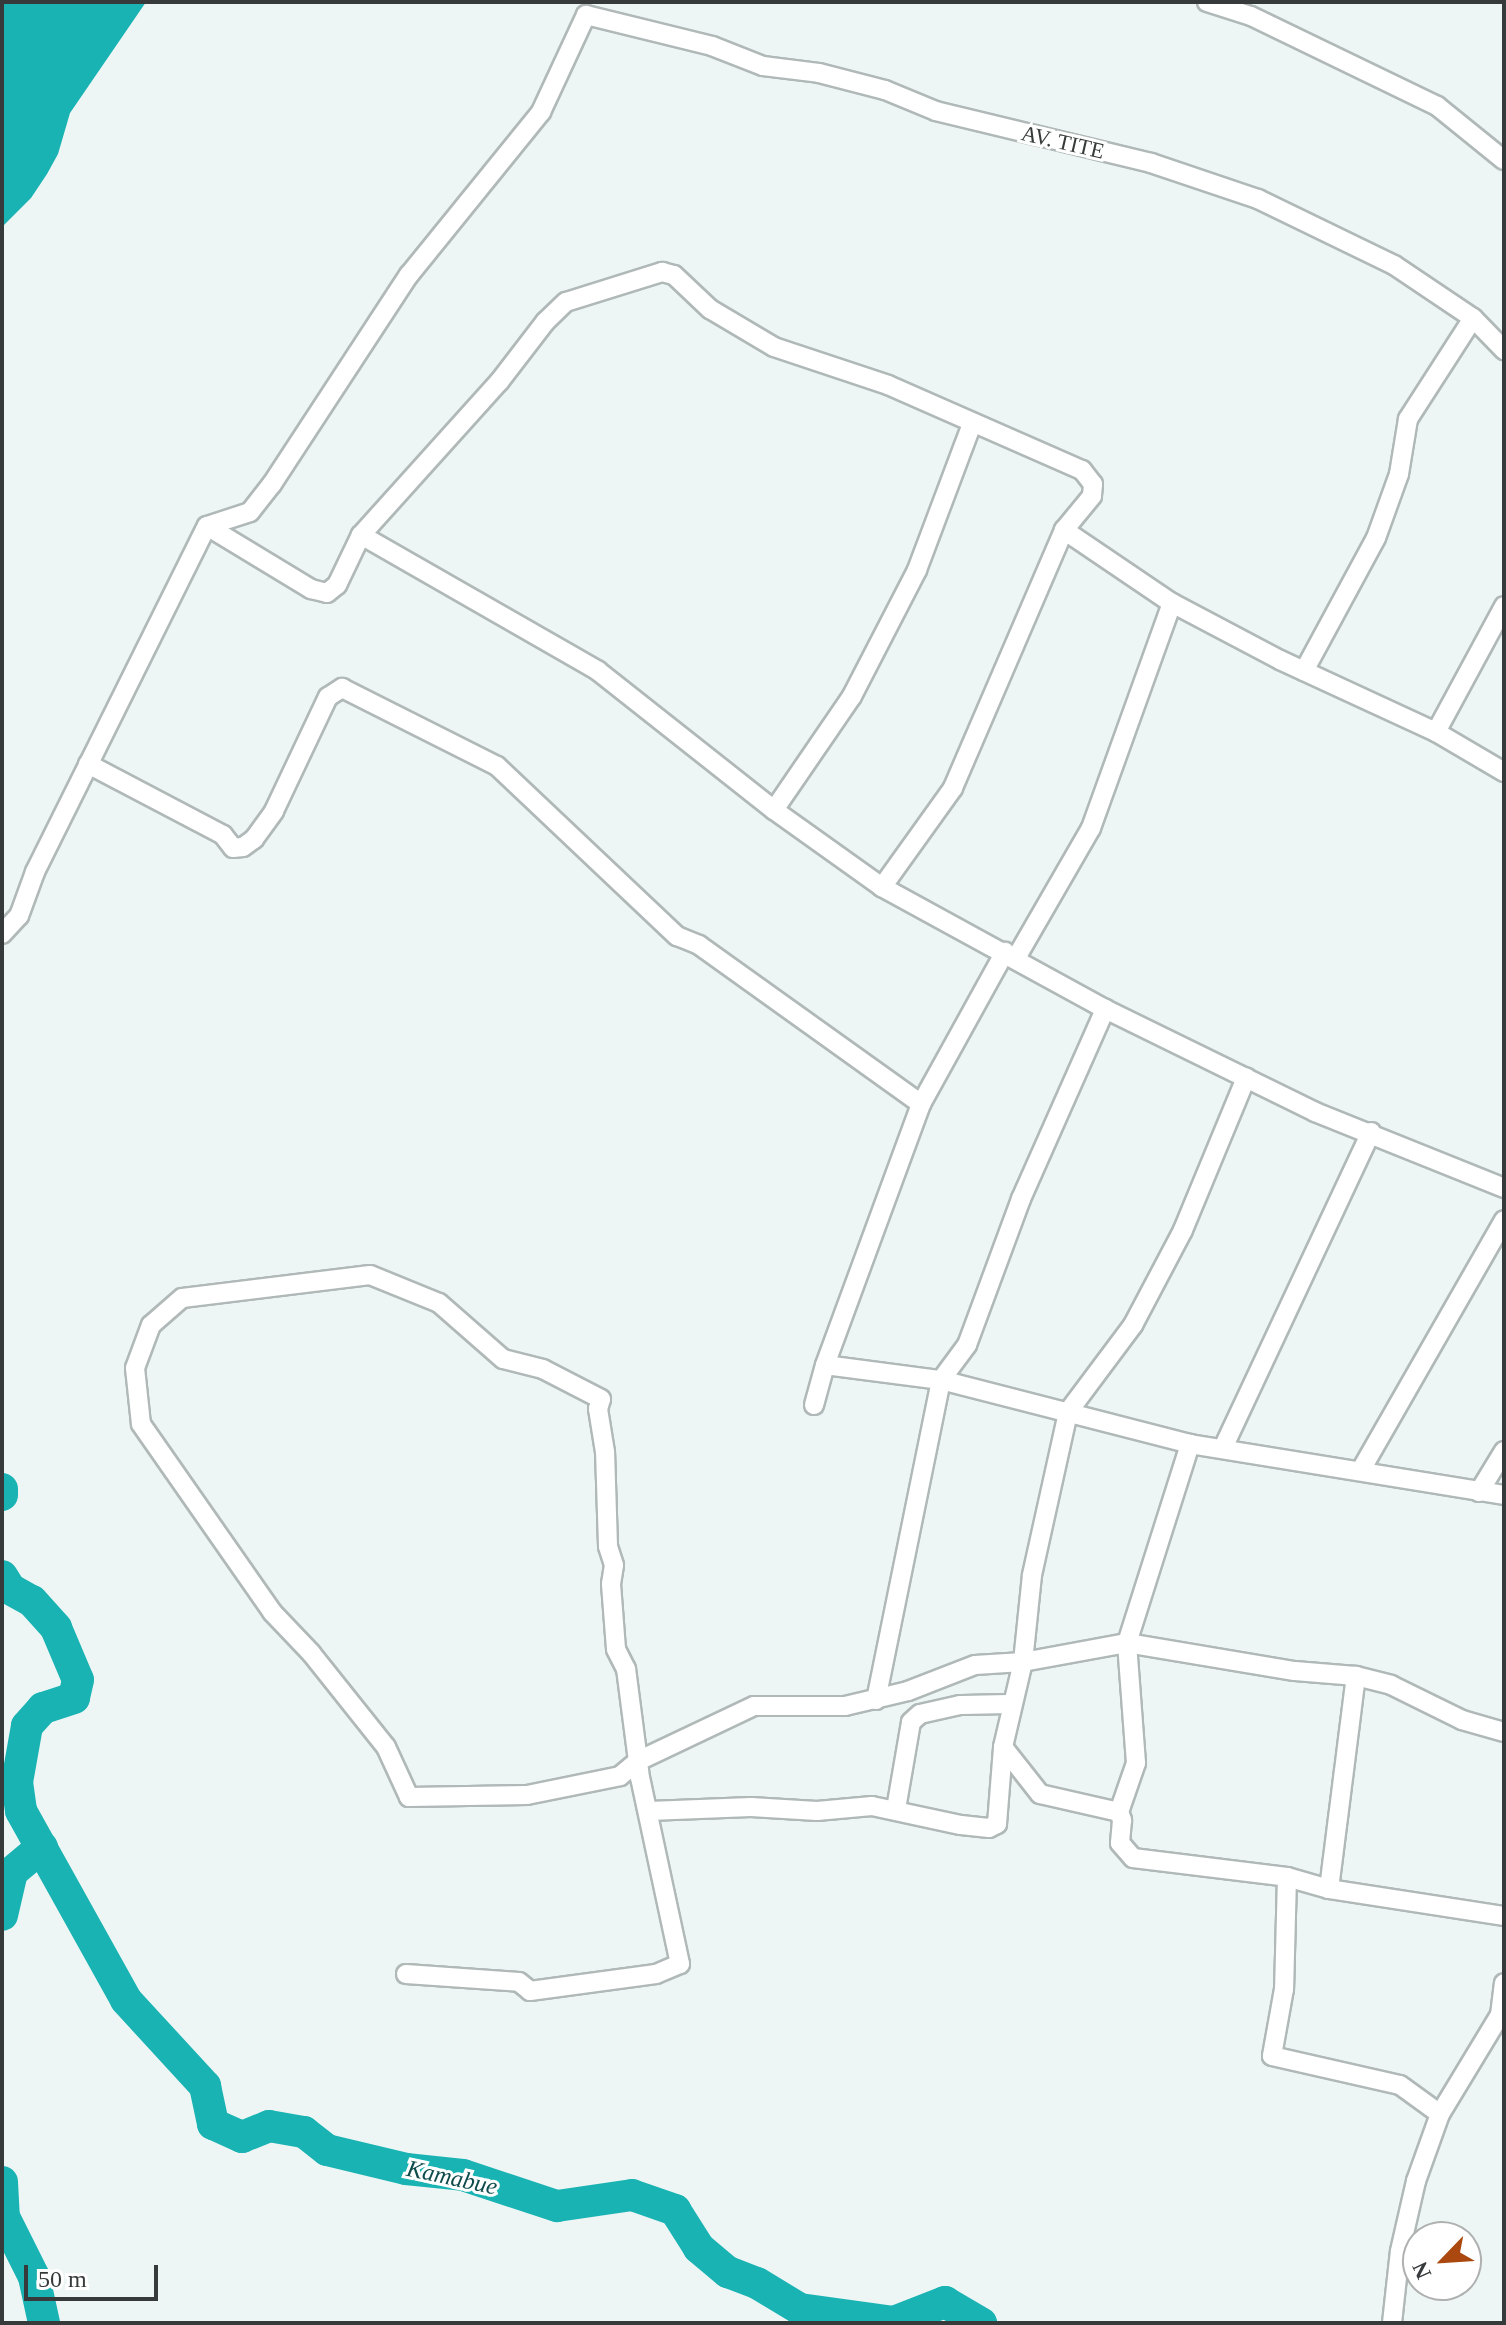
<!DOCTYPE html>
<html>
<head>
<meta charset="utf-8">
<style>
	body { margin:0 }
	#map { position:relative; width:1506px; height:2325px; overflow:hidden; background:#edf5f5; font-family:"Times New Roman",serif }
	div>[style] { position:absolute }
	.water>* { inset:0; background:#18b3b2 }
	.river>* { height:32px; margin:-16px; padding:0 16px; transform-origin:16px; border-radius:16px; background:#18b3b2 }
	.roads { filter:drop-shadow(2px 0 #b0b8b8) drop-shadow(-2px 0 #b0b8b8) drop-shadow(0 2px #b0b8b8) drop-shadow(0 -2px #b0b8b8) }
	.minor>* { height:18px; margin:-9px; padding:0 9px; transform-origin:9px; border-radius:9px; background:#fff }
	span { translate:-50% -50%; white-space:nowrap; text-align:center; line-height:1.15; -webkit-text-stroke:6px #fff; paint-order:stroke }
	.street-label { font-size:22px; color:#373a3a }
	.water-label { font-size:24px; color:#0f4b4b; font-style:italic }
	.frame { position:absolute; inset:0; border:4px solid #373a3a; pointer-events:none }
	.north { position:absolute; left:1402px; top:2221px; width:80px; height:80px; box-sizing:border-box; background:#fff; border:2px solid #afb0b0; border-radius:50%; rotate:245deg; font-size:22px; font-weight:700; line-height:32px; text-align:center; color:#373a3a }
	.north::after { content:''; display:block; margin:auto; width:28px; height:36px; background:#ab480f; clip-path:polygon(50% 0,100% 100%,50% 72%,0 100%) }
	.scale { position:absolute; left:24px; top:2265px; width:134px; height:36px; box-sizing:border-box; border:4px solid #373a3a; border-top:0; padding-left:10px; font-size:24px; line-height:28px; white-space:nowrap; color:#373a3a; -webkit-text-stroke:6px #fff; paint-order:stroke }
</style>
</head>
<body>
<div id="map">
	<div class="water">
		<div style="clip-path:polygon(2px 2px,146px 2px,70px 113px,58px 154px,47px 174px,31px 198px,2px 227px)"></div>
	</div>
	<div class="river">
		<div style="left:2px;top:1489px;width:6px;rotate:90deg"></div>
		<div style="left:2px;top:1576px;width:15px;rotate:58deg"></div>
		<div style="left:10px;top:1589px;width:25px;rotate:29deg"></div>
		<div style="left:32px;top:1601px;width:36px;rotate:48deg"></div>
		<div style="left:56px;top:1628px;width:56px;rotate:67.1deg"></div>
		<div style="left:78px;top:1680px;width:18px;rotate:103deg"></div>
		<div style="left:74px;top:1698px;width:33px;rotate:162deg"></div>
		<div style="left:43px;top:1708px;width:24px;rotate:132deg"></div>
		<div style="left:27px;top:1726px;width:57px;rotate:100.1deg"></div>
		<div style="left:17px;top:1782px;width:29px;rotate:82deg"></div>
		<div style="left:21px;top:1811px;width:216px;rotate:60.9deg"></div>
		<div style="left:126px;top:2000px;width:117px;rotate:47.4deg"></div>
		<div style="left:205px;top:2086px;width:39px;rotate:78deg"></div>
		<div style="left:213px;top:2124px;width:32px;rotate:24deg"></div>
		<div style="left:242px;top:2137px;width:29px;rotate:-22deg"></div>
		<div style="left:269px;top:2126px;width:36px;rotate:10deg"></div>
		<div style="left:304px;top:2132px;width:29px;rotate:38deg"></div>
		<div style="left:327px;top:2150px;width:81px;rotate:13.5deg"></div>
		<div style="left:406px;top:2169px;width:57px;rotate:6deg"></div>
		<div style="left:463px;top:2175px;width:99px;rotate:18.3deg"></div>
		<div style="left:557px;top:2206px;width:76px;rotate:-8.3deg"></div>
		<div style="left:632px;top:2195px;width:46px;rotate:19.2deg"></div>
		<div style="left:675px;top:2210px;width:45px;rotate:57.7deg"></div>
		<div style="left:699px;top:2248px;width:38px;rotate:40deg"></div>
		<div style="left:728px;top:2272px;width:31px;rotate:21deg"></div>
		<div style="left:757px;top:2283px;width:50px;rotate:31.2deg"></div>
		<div style="left:800px;top:2309px;width:95px;rotate:7.9deg"></div>
		<div style="left:894px;top:2322px;width:55px;rotate:-21.4deg"></div>
		<div style="left:945px;top:2302px;width:42px;rotate:30.3deg"></div>
		<div style="left:2px;top:1915px;width:44px;rotate:-76.9deg"></div>
		<div style="left:12px;top:1872px;width:39px;rotate:-40deg"></div>
		<div style="left:2px;top:2182px;width:35px;rotate:87deg"></div>
		<div style="left:4px;top:2217px;width:67px;rotate:63.4deg"></div>
		<div style="left:34px;top:2277px;width:47px;rotate:77.7deg"></div>
	</div>
	<div class="roads">
		<div class="minor">
			<div style="left:1207px;top:2px;width:46px;rotate:17.7deg"></div>
			<div style="left:1251px;top:16px;width:207px;rotate:25.8deg"></div>
			<div style="left:1437px;top:106px;width:86px;rotate:38.9deg"></div>
			<div style="left:586px;top:15px;width:130px;rotate:13.8deg"></div>
			<div style="left:712px;top:46px;width:55px;rotate:21.4deg"></div>
			<div style="left:763px;top:66px;width:56px;rotate:7.1deg"></div>
			<div style="left:819px;top:73px;width:68px;rotate:14.4deg"></div>
			<div style="left:885px;top:90px;width:55px;rotate:22.4deg"></div>
			<div style="left:936px;top:111px;width:221px;rotate:13.6deg"></div>
			<div style="left:1151px;top:163px;width:113px;rotate:18.6deg"></div>
			<div style="left:1258px;top:199px;width:151px;rotate:25.9deg"></div>
			<div style="left:1394px;top:265px;width:95px;rotate:33.9deg"></div>
			<div style="left:1473px;top:318px;width:45px;rotate:45.9deg"></div>
			<div style="left:207px;top:526px;width:122px;rotate:31.2deg"></div>
			<div style="left:311px;top:589px;width:16px;rotate:14deg"></div>
			<div style="left:327px;top:593px;width:13px;rotate:-39deg"></div>
			<div style="left:337px;top:585px;width:55px;rotate:-64.4deg"></div>
			<div style="left:361px;top:535px;width:206px;rotate:-48deg"></div>
			<div style="left:499px;top:382px;width:76px;rotate:-52.5deg"></div>
			<div style="left:545px;top:322px;width:29px;rotate:-44deg"></div>
			<div style="left:566px;top:302px;width:101px;rotate:-17.4deg"></div>
			<div style="left:662px;top:272px;width:12px;rotate:14deg"></div>
			<div style="left:674px;top:275px;width:50px;rotate:43.4deg"></div>
			<div style="left:710px;top:309px;width:74px;rotate:30.7deg"></div>
			<div style="left:774px;top:347px;width:120px;rotate:18.4deg"></div>
			<div style="left:888px;top:385px;width:212px;rotate:23.7deg"></div>
			<div style="left:1082px;top:470px;width:18px;rotate:52deg"></div>
			<div style="left:1093px;top:484px;width:12px;rotate:95deg"></div>
			<div style="left:1092px;top:496px;width:44px;rotate:129.5deg"></div>
			<div style="left:1064px;top:530px;width:281px;rotate:113.3deg"></div>
			<div style="left:953px;top:788px;width:122px;rotate:125.6deg"></div>
			<div style="left:1064px;top:530px;width:130px;rotate:34.1deg"></div>
			<div style="left:1172px;top:603px;width:122px;rotate:27.8deg"></div>
			<div style="left:1280px;top:660px;width:172px;rotate:24.8deg"></div>
			<div style="left:1436px;top:732px;width:79px;rotate:30.5deg"></div>
			<div style="left:361px;top:535px;width:273px;rotate:29.8deg"></div>
			<div style="left:598px;top:671px;width:224px;rotate:38.3deg"></div>
			<div style="left:774px;top:810px;width:133px;rotate:35.5deg"></div>
			<div style="left:882px;top:887px;width:254px;rotate:28.7deg"></div>
			<div style="left:1105px;top:1009px;width:234px;rotate:26.1deg"></div>
			<div style="left:1315px;top:1112px;width:204px;rotate:21.9deg"></div>
			<div style="left:1304px;top:671px;width:151px;rotate:-61.6deg"></div>
			<div style="left:1376px;top:538px;width:68px;rotate:-70.2deg"></div>
			<div style="left:1399px;top:474px;width:56px;rotate:-80.7deg"></div>
			<div style="left:1408px;top:419px;width:120px;rotate:-57.2deg"></div>
			<div style="left:1436px;top:732px;width:143px;rotate:-61.6deg"></div>
			<div style="left:88px;top:764px;width:153px;rotate:27.7deg"></div>
			<div style="left:223px;top:835px;width:16px;rotate:52deg"></div>
			<div style="left:233px;top:848px;width:10px;rotate:-6deg"></div>
			<div style="left:243px;top:847px;width:14px;rotate:-36deg"></div>
			<div style="left:254px;top:839px;width:34px;rotate:-54deg"></div>
			<div style="left:274px;top:811px;width:126px;rotate:-64.7deg"></div>
			<div style="left:328px;top:697px;width:17px;rotate:-33deg"></div>
			<div style="left:342px;top:688px;width:174px;rotate:26.7deg"></div>
			<div style="left:497px;top:766px;width:248px;rotate:43.4deg"></div>
			<div style="left:677px;top:936px;width:24px;rotate:22deg"></div>
			<div style="left:699px;top:945px;width:273px;rotate:35.6deg"></div>
			<div style="left:774px;top:810px;width:138px;rotate:-55.6deg"></div>
			<div style="left:852px;top:696px;width:142px;rotate:-62.7deg"></div>
			<div style="left:917px;top:570px;width:156px;rotate:-69.4deg"></div>
			<div style="left:2px;top:934px;width:25px;rotate:-47deg"></div>
			<div style="left:19px;top:916px;width:47px;rotate:-70deg"></div>
			<div style="left:35px;top:872px;width:386px;rotate:-63.6deg"></div>
			<div style="left:207px;top:526px;width:45px;rotate:-18deg"></div>
			<div style="left:250px;top:512px;width:36px;rotate:-52deg"></div>
			<div style="left:272px;top:484px;width:250px;rotate:-56.8deg"></div>
			<div style="left:409px;top:275px;width:210px;rotate:-51deg"></div>
			<div style="left:541px;top:112px;width:107px;rotate:-65.1deg"></div>
			<div style="left:1016px;top:958px;width:150px;rotate:-60deg"></div>
			<div style="left:1091px;top:828px;width:239px;rotate:-70.2deg"></div>
			<div style="left:825px;top:1365px;width:278px;rotate:-69.8deg"></div>
			<div style="left:921px;top:1104px;width:174px;rotate:-61.1deg"></div>
			<div style="left:814px;top:1405px;width:41px;rotate:-74.6deg"></div>
			<div style="left:825px;top:1365px;width:117px;rotate:7.4deg"></div>
			<div style="left:941px;top:1380px;width:257px;rotate:14.4deg"></div>
			<div style="left:1190px;top:1444px;width:318px;rotate:9.2deg"></div>
			<div style="left:1223px;top:1448px;width:349px;rotate:-64.9deg"></div>
			<div style="left:1361px;top:1470px;width:288px;rotate:-60.2deg"></div>
			<div style="left:1479px;top:1492px;width:48px;rotate:-58.6deg"></div>
			<div style="left:876px;top:1700px;width:327px;rotate:-78.5deg"></div>
			<div style="left:941px;top:1380px;width:44px;rotate:-53.4deg"></div>
			<div style="left:967px;top:1345px;width:156px;rotate:-69.7deg"></div>
			<div style="left:1021px;top:1199px;width:208px;rotate:-66.1deg"></div>
			<div style="left:1003px;top:1747px;width:60px;rotate:51.8deg"></div>
			<div style="left:1040px;top:1794px;width:81px;rotate:12.8deg"></div>
			<div style="left:1119px;top:1812px;width:9px;rotate:69deg"></div>
			<div style="left:1122px;top:1820px;width:23px;rotate:95deg"></div>
			<div style="left:1120px;top:1843px;width:20px;rotate:49deg"></div>
			<div style="left:1133px;top:1858px;width:155px;rotate:7deg"></div>
			<div style="left:1287px;top:1877px;width:44px;rotate:15.9deg"></div>
			<div style="left:1329px;top:1889px;width:177px;rotate:8.8deg"></div>
			<div style="left:896px;top:1809px;width:88px;rotate:-80.2deg"></div>
			<div style="left:911px;top:1722px;width:12px;rotate:-42deg"></div>
			<div style="left:920px;top:1714px;width:41px;rotate:-12.7deg"></div>
			<div style="left:960px;top:1705px;width:51px;rotate:-1.1deg"></div>
			<div style="left:649px;top:1811px;width:102px;rotate:-2.2deg"></div>
			<div style="left:751px;top:1807px;width:66px;rotate:3.5deg"></div>
			<div style="left:817px;top:1811px;width:55px;rotate:-5.2deg"></div>
			<div style="left:872px;top:1806px;width:91px;rotate:12.1deg"></div>
			<div style="left:961px;top:1825px;width:28px;rotate:6deg"></div>
			<div style="left:989px;top:1828px;width:9px;rotate:-27deg"></div>
			<div style="left:997px;top:1824px;width:77px;rotate:-85.5deg"></div>
			<div style="left:1003px;top:1747px;width:87px;rotate:-76.8deg"></div>
			<div style="left:1023px;top:1662px;width:87px;rotate:-84.1deg"></div>
			<div style="left:1032px;top:1575px;width:167px;rotate:-77.5deg"></div>
			<div style="left:1068px;top:1412px;width:109px;rotate:-53.2deg"></div>
			<div style="left:1133px;top:1325px;width:107px;rotate:-62.2deg"></div>
			<div style="left:1183px;top:1230px;width:165px;rotate:-67.5deg"></div>
			<div style="left:1119px;top:1812px;width:52px;rotate:-70.9deg"></div>
			<div style="left:1136px;top:1763px;width:120px;rotate:-94.3deg"></div>
			<div style="left:1127px;top:1643px;width:209px;rotate:-72.4deg"></div>
			<div style="left:1287px;top:1877px;width:112px;rotate:91.5deg"></div>
			<div style="left:1284px;top:1989px;width:68px;rotate:100.2deg"></div>
			<div style="left:1272px;top:2056px;width:131px;rotate:12.8deg"></div>
			<div style="left:1400px;top:2085px;width:49px;rotate:35.9deg"></div>
			<div style="left:1329px;top:1889px;width:215px;rotate:-82.8deg"></div>
			<div style="left:406px;top:1974px;width:113px;rotate:4deg"></div>
			<div style="left:519px;top:1982px;width:14px;rotate:39deg"></div>
			<div style="left:530px;top:1991px;width:127px;rotate:-7.7deg"></div>
			<div style="left:656px;top:1974px;width:26px;rotate:-23deg"></div>
			<div style="left:680px;top:1964px;width:190px;rotate:-102.1deg"></div>
			<div style="left:640px;top:1778px;width:17px;rotate:-97deg"></div>
			<div style="left:638px;top:1761px;width:93px;rotate:-97.4deg"></div>
			<div style="left:626px;top:1669px;width:22px;rotate:-117deg"></div>
			<div style="left:616px;top:1649px;width:65px;rotate:-94.4deg"></div>
			<div style="left:611px;top:1584px;width:19px;rotate:-81deg"></div>
			<div style="left:614px;top:1565px;width:20px;rotate:-108deg"></div>
			<div style="left:608px;top:1546px;width:94px;rotate:-91.8deg"></div>
			<div style="left:605px;top:1452px;width:44px;rotate:-99.2deg"></div>
			<div style="left:598px;top:1409px;width:10px;rotate:-73deg"></div>
			<div style="left:601px;top:1399px;width:65px;rotate:-152.7deg"></div>
			<div style="left:543px;top:1369px;width:41px;rotate:-166deg"></div>
			<div style="left:503px;top:1359px;width:85px;rotate:-138.8deg"></div>
			<div style="left:439px;top:1303px;width:74px;rotate:-157.9deg"></div>
			<div style="left:370px;top:1275px;width:189px;rotate:173deg"></div>
			<div style="left:182px;top:1298px;width:41px;rotate:138.9deg"></div>
			<div style="left:151px;top:1325px;width:46px;rotate:110.4deg"></div>
			<div style="left:135px;top:1368px;width:56px;rotate:83.9deg"></div>
			<div style="left:141px;top:1424px;width:229px;rotate:55.1deg"></div>
			<div style="left:272px;top:1612px;width:57px;rotate:46.4deg"></div>
			<div style="left:311px;top:1653px;width:120px;rotate:51.4deg"></div>
			<div style="left:386px;top:1747px;width:55px;rotate:65.3deg"></div>
			<div style="left:409px;top:1797px;width:118px;rotate:-1deg"></div>
			<div style="left:527px;top:1795px;width:95px;rotate:-11.5deg"></div>
			<div style="left:620px;top:1776px;width:23px;rotate:-40deg"></div>
			<div style="left:638px;top:1761px;width:128px;rotate:-25.4deg"></div>
			<div style="left:754px;top:1706px;width:91px"></div>
			<div style="left:845px;top:1706px;width:65px;rotate:-13.4deg"></div>
			<div style="left:908px;top:1691px;width:72px;rotate:-21.2deg"></div>
			<div style="left:975px;top:1665px;width:48px;rotate:-3.6deg"></div>
			<div style="left:1023px;top:1662px;width:106px;rotate:-10.4deg"></div>
			<div style="left:1127px;top:1643px;width:170px;rotate:9.5deg"></div>
			<div style="left:1295px;top:1671px;width:61px;rotate:4.7deg"></div>
			<div style="left:1356px;top:1676px;width:36px;rotate:14deg"></div>
			<div style="left:1391px;top:1685px;width:79px;rotate:26.2deg"></div>
			<div style="left:1462px;top:1720px;width:44px;rotate:15.9deg"></div>
			<div style="left:1392px;top:2323px;width:72px;rotate:-83.7deg"></div>
			<div style="left:1400px;top:2251px;width:72px;rotate:-77.1deg"></div>
			<div style="left:1416px;top:2181px;width:71px;rotate:-70.3deg"></div>
			<div style="left:1440px;top:2114px;width:116px;rotate:-58.8deg"></div>
			<div style="left:1500px;top:2015px;width:32px;rotate:-83deg"></div>
		</div>
	</div>
	<div class="street-label">
		<span style="left:1063px;top:142px;rotate:13deg">AV. TITE</span>
	</div>
	<div class="water-label">
		<span style="left:452px;top:2178px;rotate:12deg">Kamabue</span>
	</div>
	<div class="frame"></div>
	<div class="north">N</div>
	<div class="scale">50 m</div>
</div>
</body>
</html>
